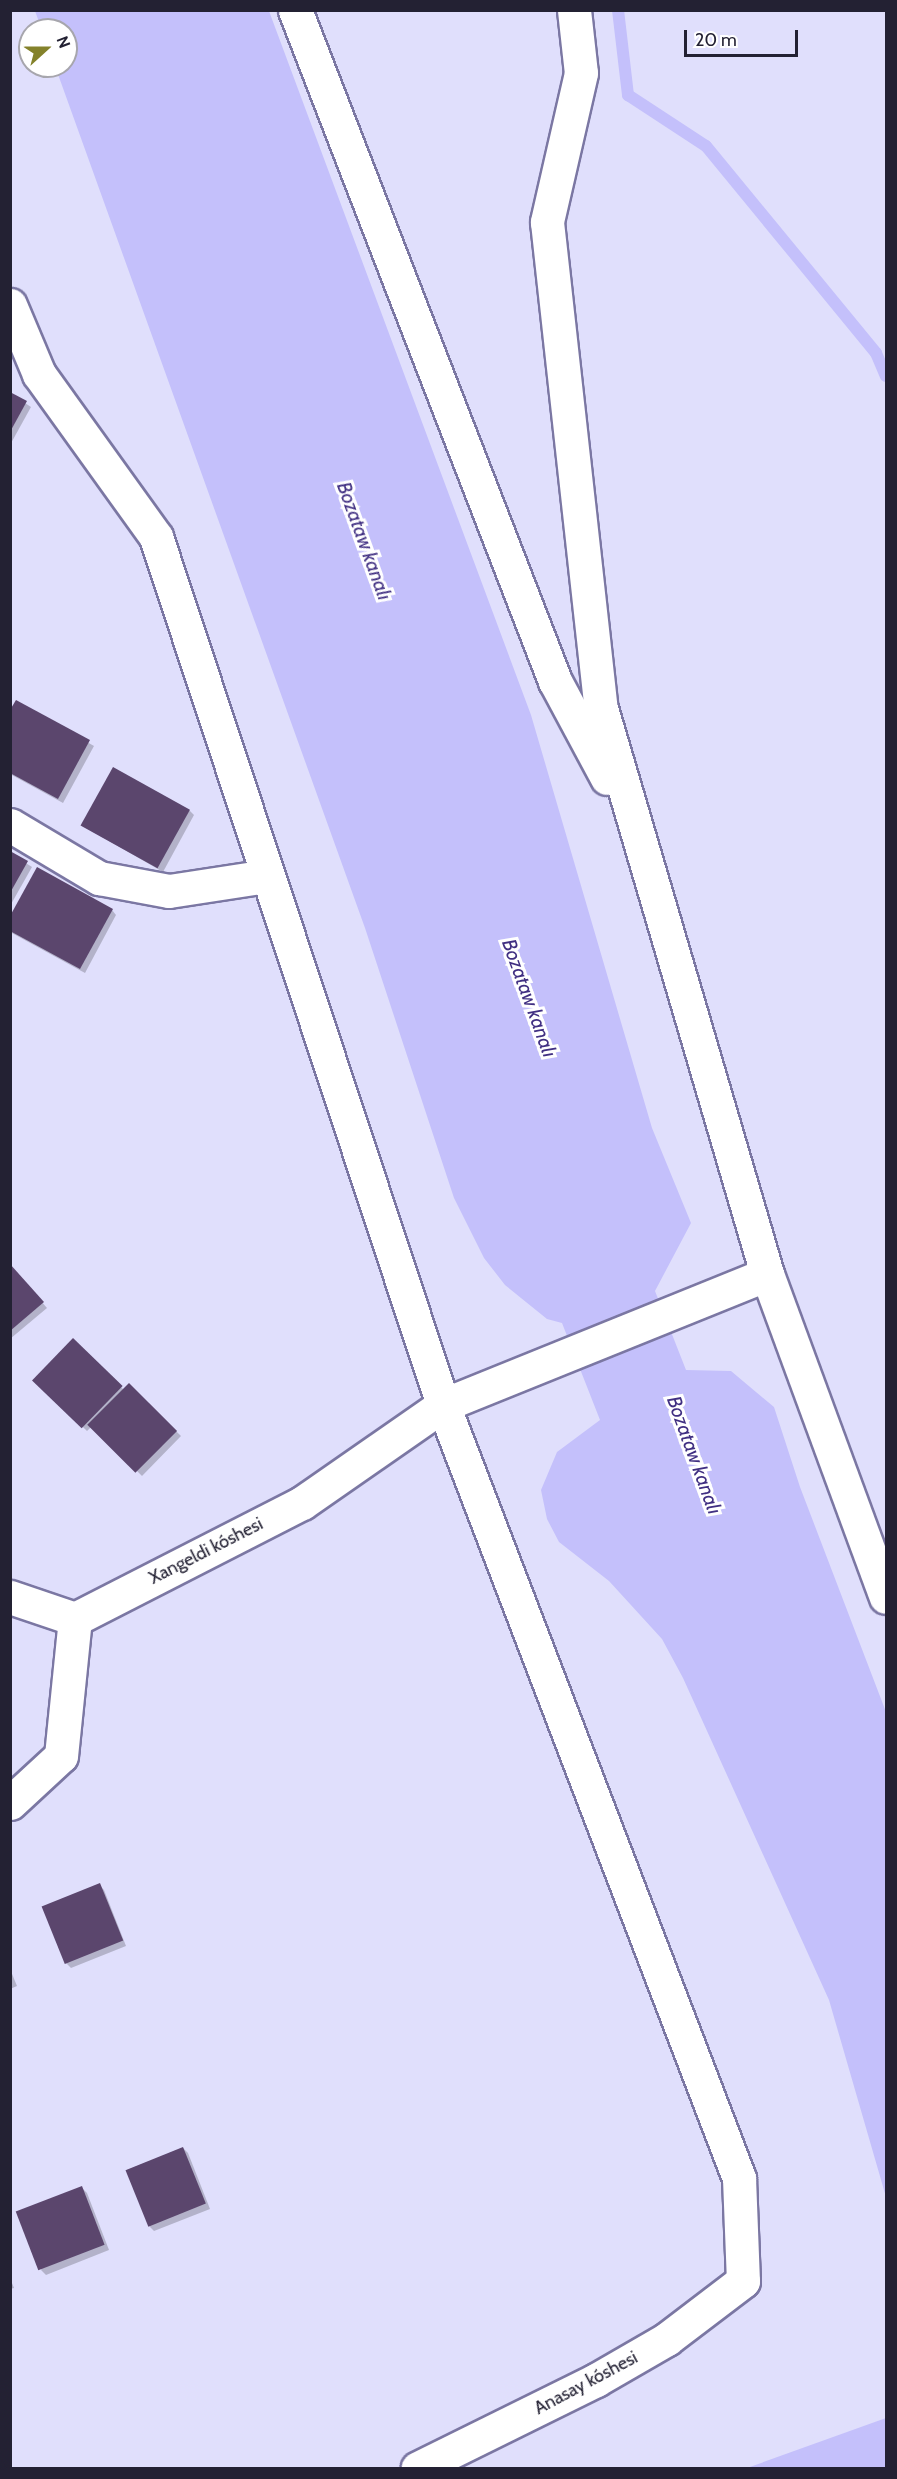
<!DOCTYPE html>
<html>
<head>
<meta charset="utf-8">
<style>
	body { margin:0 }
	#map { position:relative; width:897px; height:2479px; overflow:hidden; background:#e0dffc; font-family:Cabin,sans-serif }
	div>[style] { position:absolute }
	.water>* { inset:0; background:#c4c0fb }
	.shadow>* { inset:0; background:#0003 }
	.stream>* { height:12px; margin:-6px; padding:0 6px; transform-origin:6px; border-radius:6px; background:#c4c0fb }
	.building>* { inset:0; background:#5b466d; transform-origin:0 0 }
	.roads { filter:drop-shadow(2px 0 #7b77a3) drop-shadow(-2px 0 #7b77a3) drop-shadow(0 2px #7b77a3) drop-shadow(0 -2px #7b77a3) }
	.street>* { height:33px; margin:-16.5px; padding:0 16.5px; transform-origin:16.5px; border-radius:16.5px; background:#fff }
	span { translate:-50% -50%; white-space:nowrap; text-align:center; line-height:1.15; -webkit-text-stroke:6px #fff; paint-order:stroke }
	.street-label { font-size:18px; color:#232133 }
	.water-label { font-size:20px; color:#402f82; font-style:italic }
	.frame { position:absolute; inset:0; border:12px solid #232133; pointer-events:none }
	.north { position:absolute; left:18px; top:18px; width:60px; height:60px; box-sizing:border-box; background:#fff; border:2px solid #a7a6ad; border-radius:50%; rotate:69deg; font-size:16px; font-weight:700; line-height:24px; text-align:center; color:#232133 }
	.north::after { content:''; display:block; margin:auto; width:21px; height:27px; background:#84822b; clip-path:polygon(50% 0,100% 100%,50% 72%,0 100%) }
	.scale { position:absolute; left:684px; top:30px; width:114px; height:27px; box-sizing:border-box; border:3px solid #232133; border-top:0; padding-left:8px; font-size:18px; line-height:21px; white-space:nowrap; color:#232133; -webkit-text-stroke:4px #fff; paint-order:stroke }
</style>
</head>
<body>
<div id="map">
	<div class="water">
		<div style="clip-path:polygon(35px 11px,269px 11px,531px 715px,652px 1128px,691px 1223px,655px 1291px,686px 1370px,731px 1371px,774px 1407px,800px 1487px,886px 1712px,886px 2197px,829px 2000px,683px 1678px,662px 1639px,609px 1581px,559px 1542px,547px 1519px,541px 1490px,557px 1452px,600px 1420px,562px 1323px,547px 1319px,505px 1285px,484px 1258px,454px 1198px,365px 928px,55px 66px,66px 66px,66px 30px,42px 30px)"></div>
		<div style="clip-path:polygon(886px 2418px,886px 2468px,747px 2468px)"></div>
	</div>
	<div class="shadow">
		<div style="clip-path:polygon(10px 393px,31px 407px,10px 445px)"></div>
		<div style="clip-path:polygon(17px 702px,94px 746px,63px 803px,10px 774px,10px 713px)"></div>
		<div style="clip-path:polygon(189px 810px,194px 815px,163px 872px,83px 826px)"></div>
		<div style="clip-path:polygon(10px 853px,32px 867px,10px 906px)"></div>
		<div style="clip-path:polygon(112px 910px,116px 915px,85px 973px,10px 932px,10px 919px)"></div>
		<div style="clip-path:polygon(10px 1265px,47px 1308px,10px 1339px)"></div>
		<div style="clip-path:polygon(73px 1340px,124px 1390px,129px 1385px,181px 1436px,142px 1476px,92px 1426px,87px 1431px,35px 1380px)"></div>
		<div style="clip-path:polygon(99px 1885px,104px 1890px,126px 1946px,71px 1968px,66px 1963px)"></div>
		<div style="clip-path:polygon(10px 1969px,17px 1986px,10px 1989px)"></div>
		<div style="clip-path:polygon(183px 2148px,188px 2153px,210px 2209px,154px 2231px,150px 2227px,127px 2170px)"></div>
		<div style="clip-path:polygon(82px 2188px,87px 2193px,109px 2250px,46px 2275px,41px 2270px)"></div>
		<div style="clip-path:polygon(10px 2278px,14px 2288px,10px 2289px)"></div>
	</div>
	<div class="stream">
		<div style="left:618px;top:10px;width:86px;rotate:83.3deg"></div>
		<div style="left:628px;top:95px;width:93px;rotate:33.2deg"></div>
		<div style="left:706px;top:146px;width:268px;rotate:50.6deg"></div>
		<div style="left:876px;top:353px;width:25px;rotate:67deg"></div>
	</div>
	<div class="building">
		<div style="clip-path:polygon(10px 392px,27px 401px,10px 432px)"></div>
		<div style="clip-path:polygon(16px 700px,90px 740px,58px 799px,10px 773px,10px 710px)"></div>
		<div style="left:113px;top:767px;width:88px;height:67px;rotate:29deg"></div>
		<div style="clip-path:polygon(10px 851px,28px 861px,10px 893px)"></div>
		<div style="clip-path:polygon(37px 867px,113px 909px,80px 969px,10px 931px,10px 916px)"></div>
		<div style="clip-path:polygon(10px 1264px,44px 1302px,10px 1331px)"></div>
		<div style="left:73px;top:1338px;width:69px;height:59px;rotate:44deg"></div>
		<div style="left:129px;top:1383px;width:68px;height:59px;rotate:45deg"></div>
		<div style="left:100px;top:1883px;width:62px;height:63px;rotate:68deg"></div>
		<div style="left:183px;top:2147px;width:61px;height:62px;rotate:68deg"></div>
		<div style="left:82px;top:2186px;width:63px;height:71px;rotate:69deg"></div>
	</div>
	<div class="roads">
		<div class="street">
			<div style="left:295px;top:10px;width:720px;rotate:68.82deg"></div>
			<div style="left:555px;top:681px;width:110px;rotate:61.8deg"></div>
			<div style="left:574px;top:10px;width:63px;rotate:83.7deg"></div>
			<div style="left:581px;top:73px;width:153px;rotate:102.9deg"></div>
			<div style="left:547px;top:222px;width:486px;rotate:83.7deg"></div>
			<div style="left:600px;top:705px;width:593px;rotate:73.64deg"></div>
			<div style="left:767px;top:1274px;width:344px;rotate:69.8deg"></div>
			<div style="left:10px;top:305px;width:75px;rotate:67.2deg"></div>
			<div style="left:39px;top:374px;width:201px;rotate:54.3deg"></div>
			<div style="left:156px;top:537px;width:914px;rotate:71.7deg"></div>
			<div style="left:443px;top:1405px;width:828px;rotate:69.05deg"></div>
			<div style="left:739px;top:2178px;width:103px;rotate:87.8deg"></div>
			<div style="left:743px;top:2281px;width:96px;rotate:142.7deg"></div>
			<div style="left:667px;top:2339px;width:82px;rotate:150deg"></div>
			<div style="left:596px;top:2380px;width:199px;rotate:153.7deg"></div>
			<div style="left:10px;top:825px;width:104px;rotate:30.8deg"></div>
			<div style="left:99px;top:878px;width:71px;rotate:10.5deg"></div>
			<div style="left:169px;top:891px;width:99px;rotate:-8.7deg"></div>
			<div style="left:10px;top:1597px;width:69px;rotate:18.7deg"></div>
			<div style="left:10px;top:1803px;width:69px;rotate:-42.7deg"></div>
			<div style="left:61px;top:1756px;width:138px;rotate:-84.2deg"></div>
			<div style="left:75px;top:1619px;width:255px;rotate:-27.1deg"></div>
			<div style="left:302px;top:1503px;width:172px;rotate:-34.8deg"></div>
			<div style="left:443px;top:1405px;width:349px;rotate:-22deg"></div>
		</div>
	</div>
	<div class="street-label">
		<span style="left:206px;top:1551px;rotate:-27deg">Xangeldi kóshesi</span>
		<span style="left:586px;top:2383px;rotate:-28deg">Anasay kóshesi</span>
	</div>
	<div class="water-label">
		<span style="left:364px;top:541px;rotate:70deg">Bozataw kanalı</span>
		<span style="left:529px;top:998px;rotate:70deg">Bozataw kanalı</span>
		<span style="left:694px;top:1455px;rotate:70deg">Bozataw kanalı</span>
	</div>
	<div class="frame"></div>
	<div class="north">N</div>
	<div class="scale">20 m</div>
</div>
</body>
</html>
